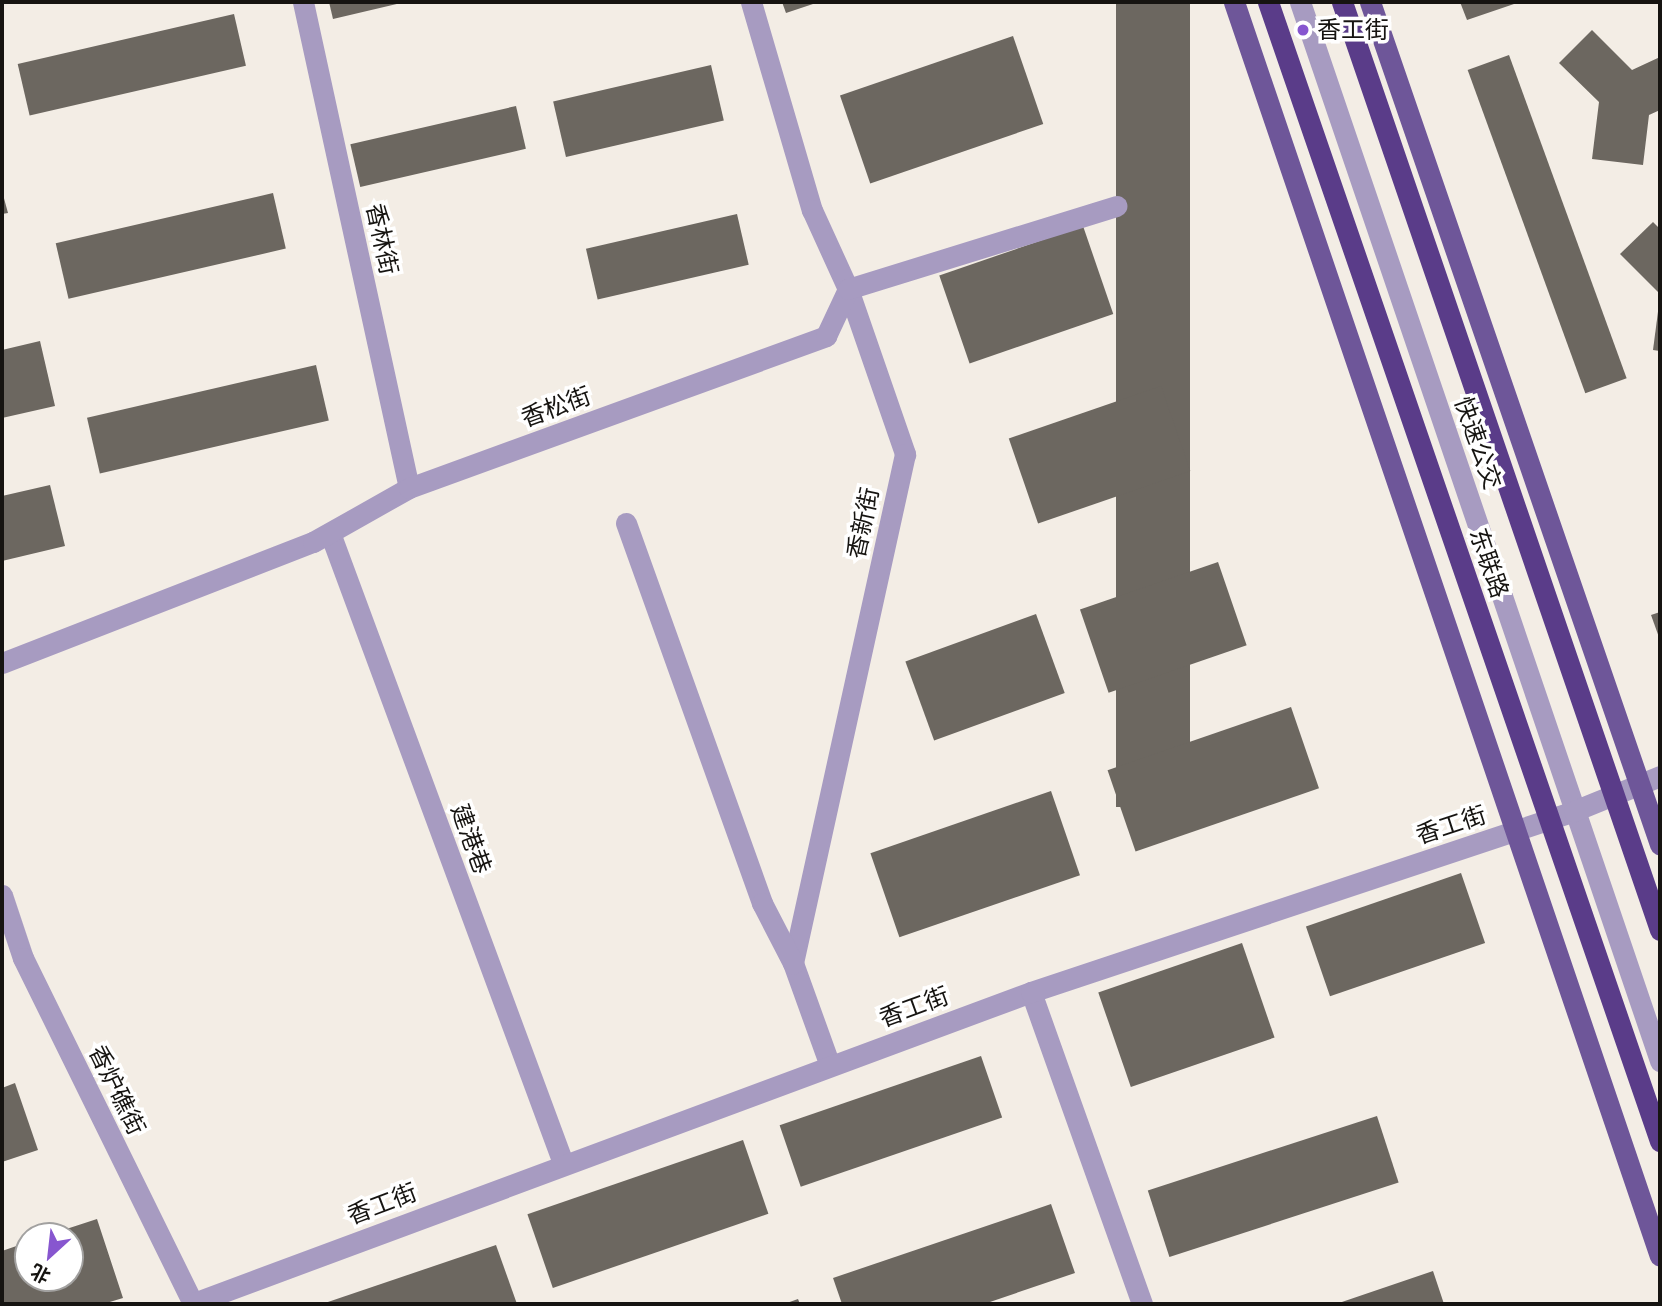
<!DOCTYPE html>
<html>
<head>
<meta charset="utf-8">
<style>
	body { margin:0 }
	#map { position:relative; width:1662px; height:1306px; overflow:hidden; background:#f3ede5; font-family:"IBM Plex Serif","Noto Sans SC",serif }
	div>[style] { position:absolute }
	.building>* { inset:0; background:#6c6760; transform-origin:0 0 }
	.minor>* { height:21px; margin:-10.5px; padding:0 10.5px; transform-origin:10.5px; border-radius:10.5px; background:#a79bc1 }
	.major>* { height:21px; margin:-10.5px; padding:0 10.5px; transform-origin:10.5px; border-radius:10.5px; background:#6e5699 }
	.highway-bridge>* { height:21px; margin:-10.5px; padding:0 10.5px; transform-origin:10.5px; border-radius:10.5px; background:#5a3c89 }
	.dots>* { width:19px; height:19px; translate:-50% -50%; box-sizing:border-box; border:4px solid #fff; border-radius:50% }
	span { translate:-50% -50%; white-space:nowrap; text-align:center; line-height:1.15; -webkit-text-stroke:7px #fff; paint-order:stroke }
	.poi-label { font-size:24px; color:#161411 }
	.left { translate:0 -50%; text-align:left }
	.street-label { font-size:24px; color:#161411 }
	.frame { position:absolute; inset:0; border:4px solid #161411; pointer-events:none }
	.north { position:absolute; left:14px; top:1222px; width:70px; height:70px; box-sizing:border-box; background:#fff; border:2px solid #a2a1a0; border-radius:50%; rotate:207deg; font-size:19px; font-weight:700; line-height:28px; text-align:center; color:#161411 }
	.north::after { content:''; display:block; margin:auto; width:24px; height:32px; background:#8756cf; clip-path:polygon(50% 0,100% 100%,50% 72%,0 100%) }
</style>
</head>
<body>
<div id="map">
	<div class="building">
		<div style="clip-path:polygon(329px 2px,401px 2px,401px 3px,333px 19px)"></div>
		<div style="clip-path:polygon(782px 2px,819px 2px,786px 13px)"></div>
		<div style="left:1116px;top:2px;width:74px;height:805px"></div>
		<div style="clip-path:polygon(1460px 2px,1513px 2px,1514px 4px,1467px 20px)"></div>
		<div style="left:234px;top:14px;width:53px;height:222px;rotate:77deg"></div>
		<div style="clip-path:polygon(1592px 30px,1632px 70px,1660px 57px,1660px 110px,1649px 115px,1643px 165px,1592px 159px,1599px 102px,1559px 63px)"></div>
		<div style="left:1013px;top:36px;width:93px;height:183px;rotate:71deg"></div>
		<div style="left:1509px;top:55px;width:344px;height:44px;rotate:70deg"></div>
		<div style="left:711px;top:65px;width:57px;height:162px;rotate:77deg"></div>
		<div style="left:516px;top:106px;width:44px;height:170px;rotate:77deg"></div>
		<div style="clip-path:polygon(2px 191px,8px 213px,2px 214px)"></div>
		<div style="left:273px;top:193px;width:57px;height:223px;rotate:77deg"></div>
		<div style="left:737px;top:214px;width:52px;height:155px;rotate:77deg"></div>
		<div style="clip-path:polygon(1653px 222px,1660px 229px,1660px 294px,1620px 254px)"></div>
		<div style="left:1083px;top:226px;width:93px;height:152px;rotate:71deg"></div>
		<div style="clip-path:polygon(1659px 304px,1660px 304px,1660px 351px,1653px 350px)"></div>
		<div style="clip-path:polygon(40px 341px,55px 406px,2px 418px,2px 350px)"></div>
		<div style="left:316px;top:365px;width:57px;height:235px;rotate:77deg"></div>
		<div style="left:1161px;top:386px;width:90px;height:161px;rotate:71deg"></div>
		<div style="clip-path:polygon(50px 485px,65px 546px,2px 561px,2px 496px)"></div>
		<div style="left:1218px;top:562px;width:88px;height:146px;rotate:71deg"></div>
		<div style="clip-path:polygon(1660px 612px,1660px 640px,1651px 615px)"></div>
		<div style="left:1036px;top:614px;width:84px;height:139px;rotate:70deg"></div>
		<div style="left:1291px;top:707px;width:86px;height:194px;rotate:71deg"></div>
		<div style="left:1051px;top:791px;width:89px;height:191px;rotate:71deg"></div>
		<div style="left:1461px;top:873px;width:74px;height:164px;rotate:71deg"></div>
		<div style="left:1242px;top:943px;width:100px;height:152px;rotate:71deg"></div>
		<div style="left:981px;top:1056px;width:65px;height:213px;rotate:71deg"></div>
		<div style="clip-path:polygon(15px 1083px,38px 1150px,2px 1162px,2px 1088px)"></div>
		<div style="left:1377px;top:1116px;width:70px;height:241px;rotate:72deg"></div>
		<div style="left:743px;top:1140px;width:78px;height:228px;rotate:71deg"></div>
		<div style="clip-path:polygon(1051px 1204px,1075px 1273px,984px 1304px,842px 1304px,833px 1278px)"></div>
		<div style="clip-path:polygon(97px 1219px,123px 1298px,103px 1304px,2px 1304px,2px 1251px,28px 1242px,28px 1278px,70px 1278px,70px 1236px,48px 1235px)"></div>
		<div style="clip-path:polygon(496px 1245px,517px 1304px,322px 1304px)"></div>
		<div style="clip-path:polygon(1433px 1271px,1444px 1304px,1336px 1304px)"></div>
		<div style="clip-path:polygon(798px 1299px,800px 1304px,784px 1304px)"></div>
	</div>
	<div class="minor">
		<div style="left:303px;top:2px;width:497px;rotate:77.7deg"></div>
		<div style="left:751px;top:2px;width:217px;rotate:73.7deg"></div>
		<div style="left:812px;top:210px;width:87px;rotate:65.5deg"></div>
		<div style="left:848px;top:289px;width:175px;rotate:70.9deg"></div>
		<div style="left:905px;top:454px;width:521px;rotate:102.41deg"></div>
		<div style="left:793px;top:963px;width:109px;rotate:70.2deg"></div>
		<div style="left:1300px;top:2px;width:1119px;rotate:71.22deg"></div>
		<div style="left:626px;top:523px;width:404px;rotate:70.3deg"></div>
		<div style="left:762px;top:903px;width:68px;rotate:62.7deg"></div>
		<div style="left:330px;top:533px;width:672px;rotate:69.7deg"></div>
		<div style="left:2px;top:663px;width:334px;rotate:-21.3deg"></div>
		<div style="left:313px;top:542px;width:110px;rotate:-29.4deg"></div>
		<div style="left:409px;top:488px;width:444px;rotate:-20deg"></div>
		<div style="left:826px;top:336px;width:52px;rotate:-64.9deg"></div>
		<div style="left:848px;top:289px;width:281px;rotate:-17.2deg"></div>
		<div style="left:2px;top:895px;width:66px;rotate:71.6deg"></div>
		<div style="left:23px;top:958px;width:386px;rotate:63.8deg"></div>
		<div style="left:1031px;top:992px;width:331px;rotate:70.4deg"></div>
		<div style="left:191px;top:1304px;width:896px;rotate:-20.38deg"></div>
		<div style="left:1031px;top:992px;width:572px;rotate:-18.43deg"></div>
		<div style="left:1574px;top:811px;width:93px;rotate:-22.1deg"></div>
	</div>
	<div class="major">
		<div style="left:1234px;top:2px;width:1324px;rotate:71.24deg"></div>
		<div style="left:1370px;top:2px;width:891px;rotate:71deg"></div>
	</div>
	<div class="highway-bridge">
		<div style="left:1268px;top:2px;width:1205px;rotate:71.01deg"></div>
		<div style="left:1342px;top:2px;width:981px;rotate:71.08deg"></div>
	</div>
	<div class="dots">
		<div style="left:1303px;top:30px;background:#8756cf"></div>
	</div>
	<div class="poi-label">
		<span class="left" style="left:1317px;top:30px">香工街</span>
	</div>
	<div class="street-label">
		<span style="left:382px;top:239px;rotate:78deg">香林街</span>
		<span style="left:556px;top:407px;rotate:-20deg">香松街</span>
		<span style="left:1478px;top:443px;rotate:71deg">快速公交</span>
		<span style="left:863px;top:523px;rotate:-78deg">香新街</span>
		<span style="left:1489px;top:563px;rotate:71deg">东联路</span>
		<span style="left:1451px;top:825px;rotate:-18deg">香工街</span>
		<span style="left:471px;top:839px;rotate:70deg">建港巷</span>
		<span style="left:914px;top:1007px;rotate:-20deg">香工街</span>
		<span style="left:117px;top:1090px;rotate:64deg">香炉礁街</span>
		<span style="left:382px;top:1204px;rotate:-21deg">香工街</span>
	</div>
	<div class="frame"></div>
	<div class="north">北</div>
</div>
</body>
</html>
